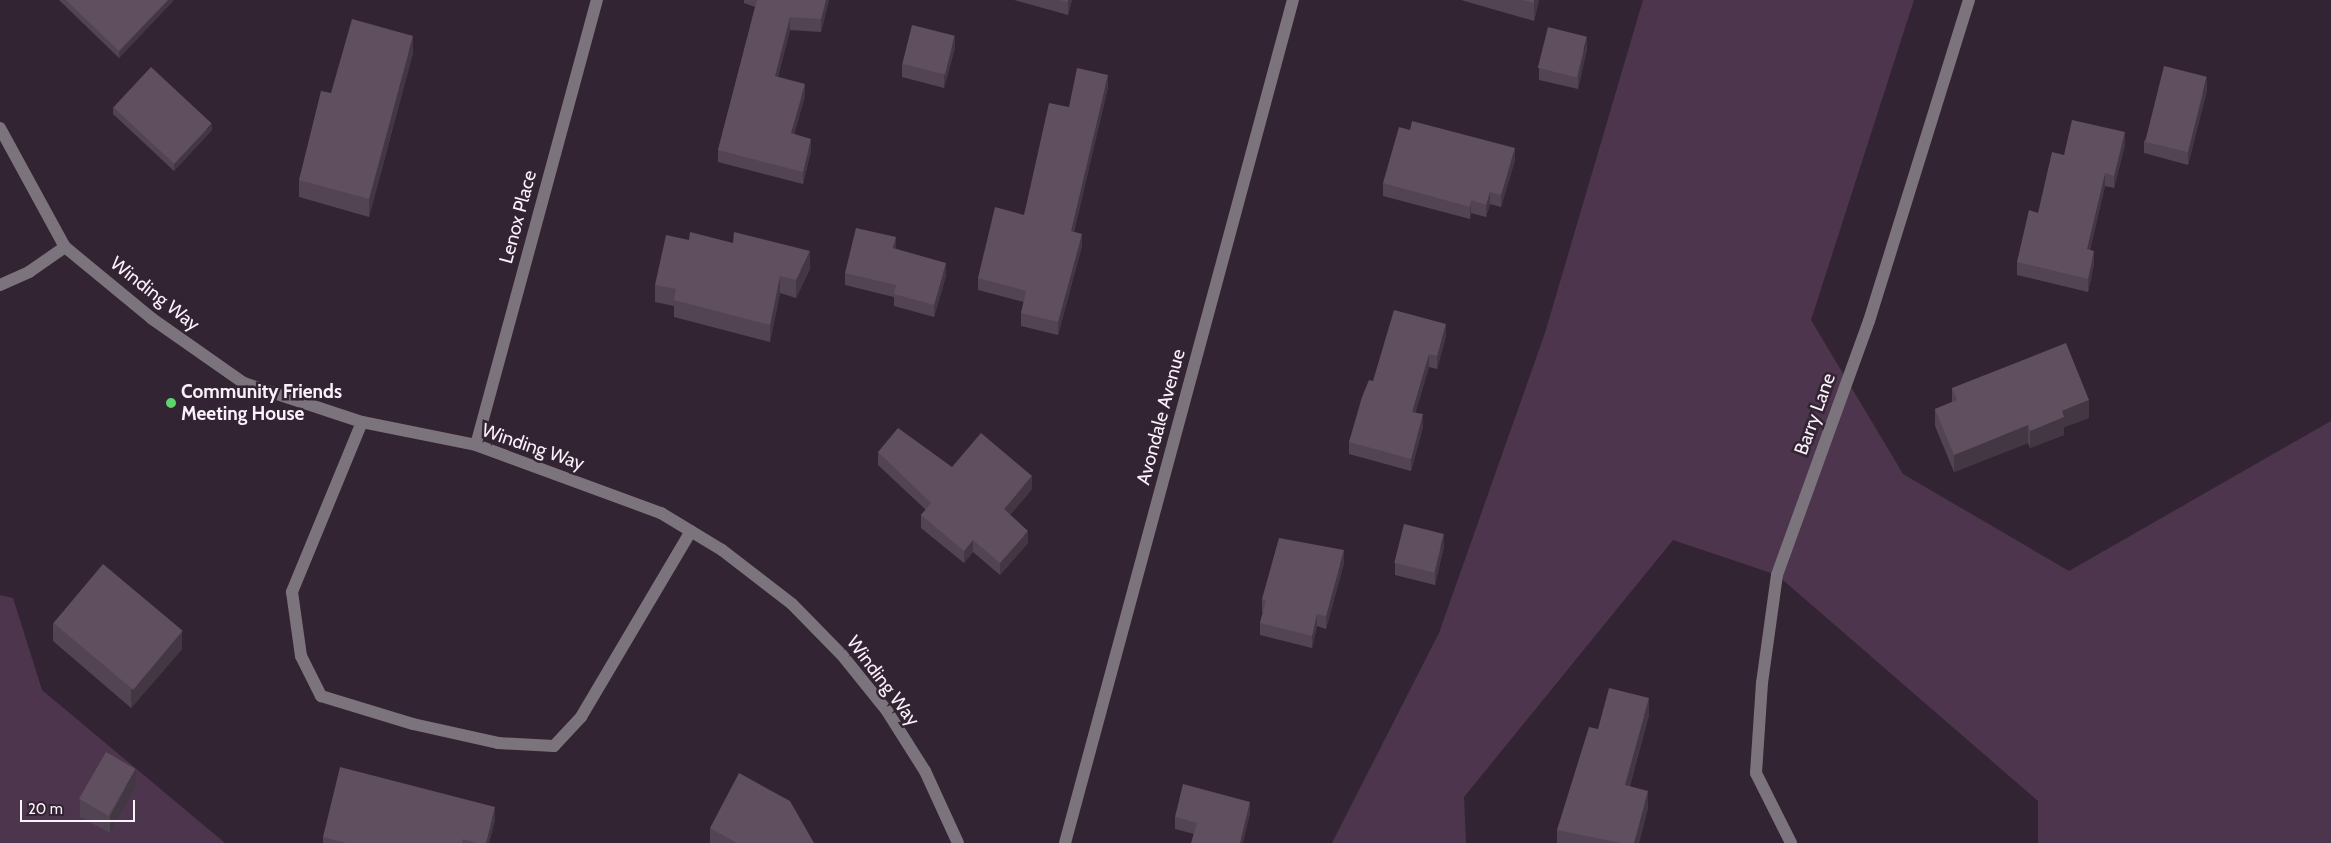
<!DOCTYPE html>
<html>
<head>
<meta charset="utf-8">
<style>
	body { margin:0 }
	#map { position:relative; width:2331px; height:843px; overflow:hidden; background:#332433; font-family:Cabin,sans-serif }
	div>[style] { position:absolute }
	.green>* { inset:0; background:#4d364d }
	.minor>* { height:12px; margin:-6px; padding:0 6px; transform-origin:6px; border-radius:6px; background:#7c747c }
	.wall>* { inset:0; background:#524452 }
	.shaded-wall>* { inset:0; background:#423742 }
	.building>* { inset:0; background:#5f4f5f; transform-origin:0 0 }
	.dots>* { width:14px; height:14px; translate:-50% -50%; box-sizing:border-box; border:2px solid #332433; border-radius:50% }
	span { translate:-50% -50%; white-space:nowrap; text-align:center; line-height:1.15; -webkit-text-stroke:5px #332433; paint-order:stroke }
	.street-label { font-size:19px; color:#fbf1fb }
	.poi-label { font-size:19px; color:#fbf1fb; font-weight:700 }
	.left { translate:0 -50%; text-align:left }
	.scale { position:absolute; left:20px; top:800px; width:115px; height:22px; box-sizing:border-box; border:2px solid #fbf1fb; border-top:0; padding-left:6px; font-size:15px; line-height:18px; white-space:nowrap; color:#fbf1fb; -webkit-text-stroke:4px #332433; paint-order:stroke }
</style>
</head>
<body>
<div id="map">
	<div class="green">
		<div style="clip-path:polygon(1643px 0,1914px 0,1811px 320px,1903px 474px,2069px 571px,2331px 421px,2331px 843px,2038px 843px,2038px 801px,1777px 575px,1673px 540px,1464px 797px,1466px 843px,1332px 843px,1439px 633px,1545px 333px)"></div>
		<div style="clip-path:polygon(0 595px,13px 598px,42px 690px,225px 843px,0 843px)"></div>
	</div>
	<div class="minor">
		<div style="left:0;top:128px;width:136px;rotate:61.4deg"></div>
		<div style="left:65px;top:247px;width:112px;rotate:39.5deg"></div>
		<div style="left:151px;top:318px;width:113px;rotate:35deg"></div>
		<div style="left:244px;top:383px;width:124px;rotate:18.3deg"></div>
		<div style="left:362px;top:422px;width:116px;rotate:11.4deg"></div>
		<div style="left:476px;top:445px;width:197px;rotate:20.2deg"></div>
		<div style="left:661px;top:513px;width:71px;rotate:31.2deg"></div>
		<div style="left:722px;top:550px;width:88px;rotate:37.6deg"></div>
		<div style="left:792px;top:604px;width:71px;rotate:45.6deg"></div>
		<div style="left:842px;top:655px;width:72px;rotate:51.2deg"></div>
		<div style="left:887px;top:711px;width:71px;rotate:57.7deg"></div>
		<div style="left:925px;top:771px;width:79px;rotate:65.4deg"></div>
		<div style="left:0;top:285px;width:32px;rotate:-24deg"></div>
		<div style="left:29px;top:272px;width:44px;rotate:-34.8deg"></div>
		<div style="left:362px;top:422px;width:184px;rotate:112.4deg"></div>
		<div style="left:292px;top:592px;width:65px;rotate:82deg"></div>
		<div style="left:301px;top:656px;width:45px;rotate:63.4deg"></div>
		<div style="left:321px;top:696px;width:96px;rotate:16.9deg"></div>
		<div style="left:413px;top:724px;width:87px;rotate:12.6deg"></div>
		<div style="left:498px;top:743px;width:56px;rotate:3.1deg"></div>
		<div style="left:554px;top:746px;width:40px;rotate:-47deg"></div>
		<div style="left:581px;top:717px;width:216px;rotate:-59.4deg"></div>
		<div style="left:476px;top:445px;width:461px;rotate:-74.8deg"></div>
		<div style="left:1065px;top:843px;width:873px;rotate:-74.87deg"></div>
		<div style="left:1791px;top:843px;width:78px;rotate:-116.6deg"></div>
		<div style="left:1756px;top:773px;width:90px;rotate:-86.2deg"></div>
		<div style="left:1762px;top:683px;width:109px;rotate:-82.1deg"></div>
		<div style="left:1777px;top:575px;width:270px;rotate:-70.1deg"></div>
		<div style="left:1869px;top:321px;width:336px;rotate:-72.7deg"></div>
	</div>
	<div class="wall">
		<div style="clip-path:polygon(59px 0,173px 0,173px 1px,119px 58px)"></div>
		<div style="clip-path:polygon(744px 0,829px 0,821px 32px,790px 30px,778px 77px,805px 96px,794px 134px,811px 151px,803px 184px,718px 162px,718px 150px,755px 7px,744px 3px)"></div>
		<div style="clip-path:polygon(1014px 0,1072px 0,1068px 15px)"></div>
		<div style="clip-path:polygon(1461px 0,1539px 0,1534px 21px)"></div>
		<div style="clip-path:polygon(955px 48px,944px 88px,902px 77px,902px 64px)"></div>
		<div style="clip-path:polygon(1587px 49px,1578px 89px,1539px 80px,1539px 68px)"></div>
		<div style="clip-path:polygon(413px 53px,369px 217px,299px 197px,299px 180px,331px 93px)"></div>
		<div style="clip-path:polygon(1108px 87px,1074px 232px,1082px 246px,1058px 335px,1021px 326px,1021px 313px,1024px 302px,978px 290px,978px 278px,1024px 215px,1069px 107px)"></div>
		<div style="clip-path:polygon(2207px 90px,2188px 165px,2144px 153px,2144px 141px)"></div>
		<div style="clip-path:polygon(113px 107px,212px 130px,174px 171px,113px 114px)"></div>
		<div style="clip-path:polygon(2125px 145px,2114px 188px,2105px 186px,2090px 250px,2094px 264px,2088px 292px,2017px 275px,2017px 262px,2064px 155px)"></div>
		<div style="clip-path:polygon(1515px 160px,1501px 207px,1490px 204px,1486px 217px,1471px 213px,1470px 219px,1383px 196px,1383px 183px)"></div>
		<div style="clip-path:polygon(896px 249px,946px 276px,934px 317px,894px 306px,894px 297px,845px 285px,845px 273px)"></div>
		<div style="clip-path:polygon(810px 269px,796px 298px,780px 293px,770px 342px,674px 317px,674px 306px,655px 302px,655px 285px)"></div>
		<div style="clip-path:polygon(1446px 336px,1437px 369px,1429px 367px,1415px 413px,1423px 427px,1411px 471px,1349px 454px,1349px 442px,1373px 381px)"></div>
		<div style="clip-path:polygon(1952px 388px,2089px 418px,2064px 427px,2064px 435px,2030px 448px,2028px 443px,1954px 472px,1935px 426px,1935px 409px,1952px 402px)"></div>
		<div style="clip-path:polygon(878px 452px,952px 467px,1032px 489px,1010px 515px,1028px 543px,1000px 575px,973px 552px,964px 563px,921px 528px,921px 515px,926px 510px,878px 465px)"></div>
		<div style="clip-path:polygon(1444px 546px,1435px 585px,1395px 575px,1395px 563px)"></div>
		<div style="clip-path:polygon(1344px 563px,1326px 629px,1317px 626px,1312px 648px,1260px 635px,1260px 623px,1263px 612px,1262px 612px,1262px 599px)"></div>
		<div style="clip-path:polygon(53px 623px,182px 649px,131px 708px,53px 641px)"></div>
		<div style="clip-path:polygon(1649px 715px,1630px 786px,1648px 808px,1639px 843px,1557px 843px,1557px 830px,1598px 729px)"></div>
		<div style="clip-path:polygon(136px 787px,110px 833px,80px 817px,80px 799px)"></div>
		<div style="clip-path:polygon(1250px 814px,1194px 834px,1175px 829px,1175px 817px)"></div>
		<div style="clip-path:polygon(495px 820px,489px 843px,323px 843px,323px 837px)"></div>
		<div style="clip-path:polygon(710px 828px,814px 843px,710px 843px)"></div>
	</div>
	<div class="shaded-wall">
		<div style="clip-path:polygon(168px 0,173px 0,173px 1px,119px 58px,119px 51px)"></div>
		<div style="clip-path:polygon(826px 0,829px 0,821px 32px,821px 19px)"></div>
		<div style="clip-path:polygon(1068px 0,1072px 0,1068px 15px)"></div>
		<div style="clip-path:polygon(1534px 0,1539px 0,1534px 21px)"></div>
		<div style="clip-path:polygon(790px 17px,790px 30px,775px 88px,775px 76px)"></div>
		<div style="clip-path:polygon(413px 36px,413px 53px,369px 217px,369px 199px)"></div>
		<div style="clip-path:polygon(955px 36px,955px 48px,944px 88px,944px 76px)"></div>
		<div style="clip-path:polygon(1587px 37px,1587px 49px,1578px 89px,1578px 77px)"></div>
		<div style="clip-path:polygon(1108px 75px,1108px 87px,1071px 244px,1071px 231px)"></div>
		<div style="clip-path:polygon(2207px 77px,2207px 90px,2188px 165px,2188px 152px)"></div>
		<div style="clip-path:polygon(805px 84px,805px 96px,791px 146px,791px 133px)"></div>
		<div style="clip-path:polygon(212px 124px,212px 130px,174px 171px,174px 164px)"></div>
		<div style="clip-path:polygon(2125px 132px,2125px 145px,2114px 188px,2114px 176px)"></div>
		<div style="clip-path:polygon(811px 139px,811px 151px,803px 184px,803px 172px)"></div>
		<div style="clip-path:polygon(1515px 148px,1515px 160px,1501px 207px,1501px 195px)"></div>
		<div style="clip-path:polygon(2105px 173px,2105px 186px,2087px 261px,2087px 249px)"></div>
		<div style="clip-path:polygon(1490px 192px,1490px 204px,1486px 217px,1486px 205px)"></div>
		<div style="clip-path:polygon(1471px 200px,1471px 213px,1470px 219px,1470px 207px)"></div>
		<div style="clip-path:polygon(1082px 234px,1082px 246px,1058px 335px,1058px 322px)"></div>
		<div style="clip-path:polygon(896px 237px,896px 249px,893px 248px)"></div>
		<div style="clip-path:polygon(810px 251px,810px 269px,796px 298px,796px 280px)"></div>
		<div style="clip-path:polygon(2094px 251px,2094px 264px,2088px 292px,2088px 279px)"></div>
		<div style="clip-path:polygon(946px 263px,946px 276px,934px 317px,934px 305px)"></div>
		<div style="clip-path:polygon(780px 276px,780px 293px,770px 342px,770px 325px)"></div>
		<div style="clip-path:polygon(1446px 324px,1446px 336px,1437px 369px,1437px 356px)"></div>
		<div style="clip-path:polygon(1429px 354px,1429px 367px,1412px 425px,1412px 412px)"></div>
		<div style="clip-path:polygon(2089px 400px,2089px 418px,2064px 427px,2064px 435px,2030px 448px,2030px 431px,2062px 411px)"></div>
		<div style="clip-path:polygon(1423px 414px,1423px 427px,1411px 471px,1411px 459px)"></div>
		<div style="clip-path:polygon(2028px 425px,2028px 443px,1954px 472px,1954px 455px)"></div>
		<div style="clip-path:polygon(1032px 476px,1032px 489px,1004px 522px,1004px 509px)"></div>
		<div style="clip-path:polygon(1028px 531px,1028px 543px,1000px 575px,1000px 563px)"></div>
		<div style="clip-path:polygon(1444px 534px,1444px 546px,1435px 585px,1435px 572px)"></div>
		<div style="clip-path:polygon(973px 540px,973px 552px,964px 563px,964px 551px)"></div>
		<div style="clip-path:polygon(1344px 550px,1344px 563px,1326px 629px,1326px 616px)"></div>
		<div style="clip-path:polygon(1317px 614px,1317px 626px,1312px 648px,1312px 636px)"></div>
		<div style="clip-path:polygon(182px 631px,182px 649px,131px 708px,131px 690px)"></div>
		<div style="clip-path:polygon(1649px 698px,1649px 715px,1625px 803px,1625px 785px)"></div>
		<div style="clip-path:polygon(136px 769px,136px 787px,110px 833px,110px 816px)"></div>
		<div style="clip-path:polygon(1648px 791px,1648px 808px,1639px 843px,1634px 843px)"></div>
		<div style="clip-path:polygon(1250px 802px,1250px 814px,1243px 843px,1240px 843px)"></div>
		<div style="clip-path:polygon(495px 807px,495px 820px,489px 843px,486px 843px)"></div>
	</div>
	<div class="building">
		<div style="clip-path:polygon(66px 0,168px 0,119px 51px)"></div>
		<div style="clip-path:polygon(757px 0,826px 0,821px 19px,790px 17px,775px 76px,805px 84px,791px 133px,811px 139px,803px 172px,718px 150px)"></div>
		<div style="clip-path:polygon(1060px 0,1068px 0,1068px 2px)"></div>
		<div style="clip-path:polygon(1522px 0,1534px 0,1534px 3px)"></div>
		<div style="clip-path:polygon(352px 19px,413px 36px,369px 199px,299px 180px,321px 91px,331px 93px)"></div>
		<div style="left:912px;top:25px;width:44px;height:40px;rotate:14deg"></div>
		<div style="left:1548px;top:27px;width:40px;height:42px;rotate:14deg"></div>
		<div style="left:2164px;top:66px;width:44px;height:78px;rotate:14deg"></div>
		<div style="left:151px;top:67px;width:83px;height:55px;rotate:43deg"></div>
		<div style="clip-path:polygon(1077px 68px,1108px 75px,1071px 231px,1082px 234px,1058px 322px,1021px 313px,1026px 291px,978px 278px,995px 207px,1024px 215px,1049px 103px,1069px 107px)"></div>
		<div style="clip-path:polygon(2072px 120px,2125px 132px,2114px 176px,2105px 173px,2087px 249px,2094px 251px,2088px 279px,2017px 262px,2029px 210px,2038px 213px,2052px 152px,2064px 155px)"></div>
		<div style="clip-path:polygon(1412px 121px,1515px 148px,1501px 195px,1490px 192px,1486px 205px,1471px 200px,1470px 207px,1383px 183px,1399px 127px,1410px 130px)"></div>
		<div style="clip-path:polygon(856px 228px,896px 237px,893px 248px,946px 263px,934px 305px,894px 294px,896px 285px,845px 273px)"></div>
		<div style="clip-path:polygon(690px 232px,733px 243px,734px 232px,810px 251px,796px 280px,780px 276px,770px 325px,674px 300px,676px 289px,655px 285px,666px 235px,689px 240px)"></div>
		<div style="clip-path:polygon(1394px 310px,1446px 324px,1437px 356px,1429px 354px,1412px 412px,1423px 414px,1411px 459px,1349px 442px,1362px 397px,1369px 380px,1373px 381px)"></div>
		<div style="clip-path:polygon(2066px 343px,2089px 400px,2062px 411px,2064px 417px,2030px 431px,2028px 425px,1954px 455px,1935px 409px,1957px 400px,1952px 388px)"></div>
		<div style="clip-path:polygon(898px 428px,952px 467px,981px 433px,1032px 476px,1004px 509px,1028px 531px,1000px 563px,973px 540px,964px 551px,921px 515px,931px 503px,878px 452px)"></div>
		<div style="left:1404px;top:524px;width:41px;height:40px;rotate:14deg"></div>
		<div style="clip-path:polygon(1279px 538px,1344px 550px,1326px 616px,1317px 614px,1312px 636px,1260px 623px,1266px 600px,1262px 599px)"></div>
		<div style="left:103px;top:564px;width:104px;height:77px;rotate:40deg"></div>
		<div style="clip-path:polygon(1609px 688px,1649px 698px,1625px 785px,1648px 791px,1634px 843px,1621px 843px,1557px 830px,1589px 727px,1598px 729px)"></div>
		<div style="left:106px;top:752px;width:34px;height:54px;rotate:30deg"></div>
		<div style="clip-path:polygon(340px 767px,495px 807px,486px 843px,476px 843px,463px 839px,462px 843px,346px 843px,323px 837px)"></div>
		<div style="clip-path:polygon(739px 773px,790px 801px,814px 843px,737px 843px,710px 828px)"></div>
		<div style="clip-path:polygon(1183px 784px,1250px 802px,1240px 843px,1191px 843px,1197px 823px,1175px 817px)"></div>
	</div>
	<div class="dots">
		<div style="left:171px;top:403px;background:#5ed56c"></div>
	</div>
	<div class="street-label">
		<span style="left:518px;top:217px;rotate:-75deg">Lenox Place</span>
		<span style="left:155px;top:294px;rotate:38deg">Winding Way</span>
		<span style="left:1815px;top:414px;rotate:-70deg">Barry Lane</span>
		<span style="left:1161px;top:417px;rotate:-75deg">Avondale Avenue</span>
		<span style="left:533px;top:447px;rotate:19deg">Winding Way</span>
		<span style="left:883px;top:681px;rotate:53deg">Winding Way</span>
	</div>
	<div class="poi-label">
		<span class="left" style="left:181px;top:403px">Community Friends<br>Meeting House</span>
	</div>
	<div class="scale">20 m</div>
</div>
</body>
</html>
